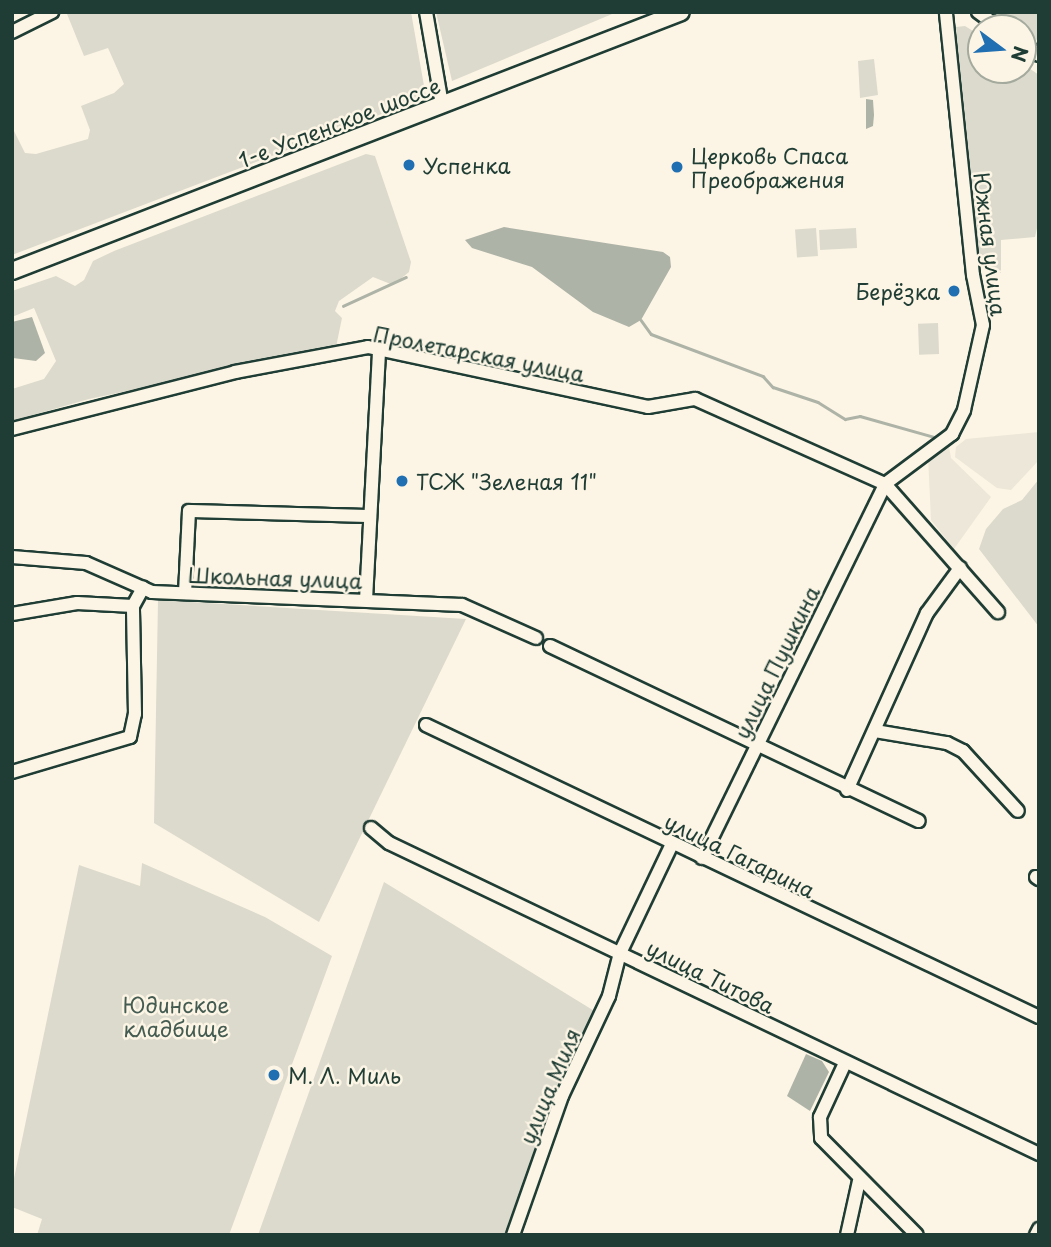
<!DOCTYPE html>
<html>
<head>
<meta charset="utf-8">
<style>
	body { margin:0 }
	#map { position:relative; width:1051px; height:1247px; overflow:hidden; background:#fcf5e5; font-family:"Playpen Sans",sans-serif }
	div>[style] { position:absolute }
	.built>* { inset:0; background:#ece7d8 }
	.green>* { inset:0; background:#dcdacc; transform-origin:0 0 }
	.water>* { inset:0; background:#aeb3a7 }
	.stream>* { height:2.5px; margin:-1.25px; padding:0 1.25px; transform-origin:1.25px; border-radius:1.25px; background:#aeb3a7 }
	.roads { filter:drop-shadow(2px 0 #1f3d34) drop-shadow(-2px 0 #1f3d34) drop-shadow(0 2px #1f3d34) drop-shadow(0 -2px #1f3d34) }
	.minor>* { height:12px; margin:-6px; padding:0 6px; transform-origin:6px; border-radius:6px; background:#fcf5e5 }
	.major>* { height:16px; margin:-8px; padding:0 8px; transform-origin:8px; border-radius:8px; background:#fcf5e5 }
	.dots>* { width:19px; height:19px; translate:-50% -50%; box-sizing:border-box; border:4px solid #fcf5e5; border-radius:50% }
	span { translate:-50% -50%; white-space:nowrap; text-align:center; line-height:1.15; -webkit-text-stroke:5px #fcf5e5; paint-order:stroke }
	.street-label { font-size:21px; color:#1f3d34 }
	.poi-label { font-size:21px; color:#1f3d34 }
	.left { translate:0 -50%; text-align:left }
	.right { translate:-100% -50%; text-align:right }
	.park-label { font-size:21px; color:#455c52 }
	.frame { position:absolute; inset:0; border:14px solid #1f3d34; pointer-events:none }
	.north { position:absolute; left:967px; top:14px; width:70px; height:70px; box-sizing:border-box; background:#fcf5e5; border:2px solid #a4ab9e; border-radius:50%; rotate:106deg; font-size:19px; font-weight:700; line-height:28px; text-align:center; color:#1f3d34 }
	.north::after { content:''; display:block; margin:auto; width:24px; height:32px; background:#1f6fb2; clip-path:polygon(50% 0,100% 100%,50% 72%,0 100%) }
</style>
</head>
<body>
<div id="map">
	<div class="built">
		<div style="clip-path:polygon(1039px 432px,1039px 460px,1011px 490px,997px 488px,955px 457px,956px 447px,966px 439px)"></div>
		<div style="clip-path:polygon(949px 447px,951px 458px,991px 497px,954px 549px,931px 520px,928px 456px)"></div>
	</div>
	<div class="green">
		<div style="clip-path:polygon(72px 12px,411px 12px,426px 97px,12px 255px,12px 127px,25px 153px,36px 154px,88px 139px,90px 130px,81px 106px,114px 93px,124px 84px,108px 48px,84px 56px,67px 14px)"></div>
		<div style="clip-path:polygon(436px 12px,617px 12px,452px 81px)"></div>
		<div style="clip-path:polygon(997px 12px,1039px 12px,1039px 42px,1023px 28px)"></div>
		<div style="clip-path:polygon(965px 26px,981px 36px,981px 70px,1023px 70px,1023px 64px,1039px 75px,1039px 219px,1035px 237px,1001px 240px,1001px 273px,987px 265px,974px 266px,956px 27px)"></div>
		<div style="clip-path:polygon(874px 59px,878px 95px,860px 98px,858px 61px)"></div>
		<div style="clip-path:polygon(366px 154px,375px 156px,411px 262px,409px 272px,393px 285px,373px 277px,339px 301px,335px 311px,342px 318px,336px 347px,89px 399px,12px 421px,12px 389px,44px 379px,56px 361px,34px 308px,12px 317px,12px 291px,56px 276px,75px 286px,84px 280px,93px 261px,114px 251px)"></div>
		<div style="left:816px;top:228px;width:28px;height:21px;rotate:86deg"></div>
		<div style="left:856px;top:228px;width:20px;height:37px;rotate:87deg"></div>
		<div style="left:938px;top:323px;width:31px;height:20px;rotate:88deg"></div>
		<div style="clip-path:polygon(1039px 479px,1039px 627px,979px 549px,986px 529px,1003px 509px,1022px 500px)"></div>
		<div style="clip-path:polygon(158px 600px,466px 619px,319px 922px,154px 823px)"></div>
		<div style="clip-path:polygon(142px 863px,265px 917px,332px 956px,229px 1235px,37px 1235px,42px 1219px,12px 1207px,12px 1188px,79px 865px,140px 886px)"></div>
		<div style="clip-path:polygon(384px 882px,596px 1012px,558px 1093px,506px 1235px,258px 1235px)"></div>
	</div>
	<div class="water">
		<div style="clip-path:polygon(866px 99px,873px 100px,874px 115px,873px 126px,866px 129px)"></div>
		<div style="clip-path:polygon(504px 227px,663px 252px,670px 257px,671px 267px,641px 320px,629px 327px,593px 312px,532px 267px,472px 248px,465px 240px)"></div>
		<div style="clip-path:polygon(32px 317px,45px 353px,36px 361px,13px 358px,12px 322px)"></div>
		<div style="clip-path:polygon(806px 1054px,822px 1061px,829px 1072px,810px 1111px,787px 1096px)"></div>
	</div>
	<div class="stream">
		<div style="left:343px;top:306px;width:69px;rotate:-24.7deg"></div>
		<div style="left:641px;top:320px;width:17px;rotate:54deg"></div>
		<div style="left:651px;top:334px;width:120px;rotate:20.6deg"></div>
		<div style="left:763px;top:376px;width:15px;rotate:48deg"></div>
		<div style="left:773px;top:387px;width:47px;rotate:18.4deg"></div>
		<div style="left:818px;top:402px;width:32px;rotate:32deg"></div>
		<div style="left:845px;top:419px;width:15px;rotate:-11deg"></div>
		<div style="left:860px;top:416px;width:81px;rotate:15.8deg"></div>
	</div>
	<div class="roads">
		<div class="minor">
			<div style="left:426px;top:12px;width:94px;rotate:80.2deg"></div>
			<div style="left:978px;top:12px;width:27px;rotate:36deg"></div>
			<div style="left:12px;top:32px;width:45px;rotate:-26.6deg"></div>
			<div style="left:1023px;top:44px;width:19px;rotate:35deg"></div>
			<div style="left:12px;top:429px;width:230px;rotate:-14.3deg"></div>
			<div style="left:235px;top:372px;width:135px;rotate:-10.6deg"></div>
			<div style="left:368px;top:347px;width:286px;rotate:12.1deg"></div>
			<div style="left:648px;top:407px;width:48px;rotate:-9.7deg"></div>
			<div style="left:695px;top:399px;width:208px;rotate:24.1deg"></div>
			<div style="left:885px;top:484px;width:171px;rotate:48.6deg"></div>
			<div style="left:12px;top:557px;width:74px;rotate:4.6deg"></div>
			<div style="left:86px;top:563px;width:72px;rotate:23.7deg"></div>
			<div style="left:152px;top:592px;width:310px;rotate:2.4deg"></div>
			<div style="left:462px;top:605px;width:81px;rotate:24deg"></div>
			<div style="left:185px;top:593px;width:82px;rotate:-87.2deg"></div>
			<div style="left:189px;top:511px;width:181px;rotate:1.6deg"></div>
			<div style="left:366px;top:600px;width:252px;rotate:-87deg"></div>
			<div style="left:12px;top:614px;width:66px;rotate:-9.6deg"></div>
			<div style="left:77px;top:603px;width:56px;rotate:3.1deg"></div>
			<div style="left:550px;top:646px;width:408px;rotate:25.4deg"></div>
			<div style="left:426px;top:725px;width:679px;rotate:25.47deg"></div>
			<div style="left:875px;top:731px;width:73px;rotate:9.5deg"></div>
			<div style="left:947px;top:743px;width:18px;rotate:27deg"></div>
			<div style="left:963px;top:751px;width:81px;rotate:47.5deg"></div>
			<div style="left:12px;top:772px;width:123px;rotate:-16.5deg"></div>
			<div style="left:130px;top:737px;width:24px;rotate:-78deg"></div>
			<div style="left:135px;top:714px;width:108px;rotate:-91.1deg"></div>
			<div style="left:133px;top:606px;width:21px;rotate:-61deg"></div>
			<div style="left:847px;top:790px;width:194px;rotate:-65.7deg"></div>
			<div style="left:927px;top:613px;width:56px;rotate:-53.7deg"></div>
			<div style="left:371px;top:828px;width:23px;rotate:40deg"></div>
			<div style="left:389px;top:843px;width:721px;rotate:25.57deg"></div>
			<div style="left:702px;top:858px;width:416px;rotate:-63.9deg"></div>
			<div style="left:885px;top:484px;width:84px;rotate:-36.7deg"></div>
			<div style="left:952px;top:434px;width:27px;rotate:-63deg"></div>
			<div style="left:964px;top:410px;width:87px;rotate:-77.4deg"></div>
			<div style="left:983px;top:325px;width:51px;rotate:-101.3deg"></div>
			<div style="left:973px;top:275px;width:264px;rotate:-95.9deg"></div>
			<div style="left:1036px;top:877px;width:4px;rotate:34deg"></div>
			<div style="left:845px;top:1063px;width:60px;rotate:114.8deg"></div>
			<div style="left:820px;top:1117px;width:21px;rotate:87deg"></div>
			<div style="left:821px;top:1138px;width:136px;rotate:45.3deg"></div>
			<div style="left:513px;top:1235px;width:147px;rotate:-70.6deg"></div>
			<div style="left:562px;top:1096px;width:110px;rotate:-64.8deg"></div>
			<div style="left:609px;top:996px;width:44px;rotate:-75.7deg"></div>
			<div style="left:620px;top:953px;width:121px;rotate:-64.5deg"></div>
			<div style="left:847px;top:1235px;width:55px;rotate:-77.5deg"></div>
			<div style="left:1036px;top:1235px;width:7px;rotate:-63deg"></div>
		</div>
		<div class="major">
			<div style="left:12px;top:271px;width:717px;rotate:-21.16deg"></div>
		</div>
	</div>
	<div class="dots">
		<div style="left:409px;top:165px;background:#1f6fb2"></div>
		<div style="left:677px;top:167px;background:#1f6fb2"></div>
		<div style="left:954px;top:291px;background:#1f6fb2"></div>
		<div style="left:402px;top:481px;background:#1f6fb2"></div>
		<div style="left:274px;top:1075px;background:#1f6fb2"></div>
	</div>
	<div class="street-label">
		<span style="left:339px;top:122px;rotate:-21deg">1-е Успенское шоссе</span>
		<span style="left:991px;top:244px;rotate:83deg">Южная улица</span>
		<span style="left:479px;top:353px;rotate:11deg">Пролетарская улица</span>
		<span style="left:275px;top:577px;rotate:2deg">Школьная улица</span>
		<span style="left:776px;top:662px;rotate:-64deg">улица Пушкина</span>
		<span style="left:740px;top:855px;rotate:26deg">улица Гагарина</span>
		<span style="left:711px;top:976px;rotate:26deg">улица Титова</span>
		<span style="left:549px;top:1086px;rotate:-67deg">улица Миля</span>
	</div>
	<div class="poi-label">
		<span class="left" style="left:691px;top:167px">Церковь Спаса<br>Преображения</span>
		<span class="left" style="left:423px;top:165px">Успенка</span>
		<span class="right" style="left:940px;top:291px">Берёзка</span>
		<span class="left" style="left:416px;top:481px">ТСЖ "Зеленая 11"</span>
		<span class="left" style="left:288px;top:1075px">М. Л. Миль</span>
	</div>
	<div class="park-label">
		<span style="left:176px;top:1016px">Юдинское<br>кладбище</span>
	</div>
	<div class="frame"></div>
	<div class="north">N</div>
</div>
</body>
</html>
